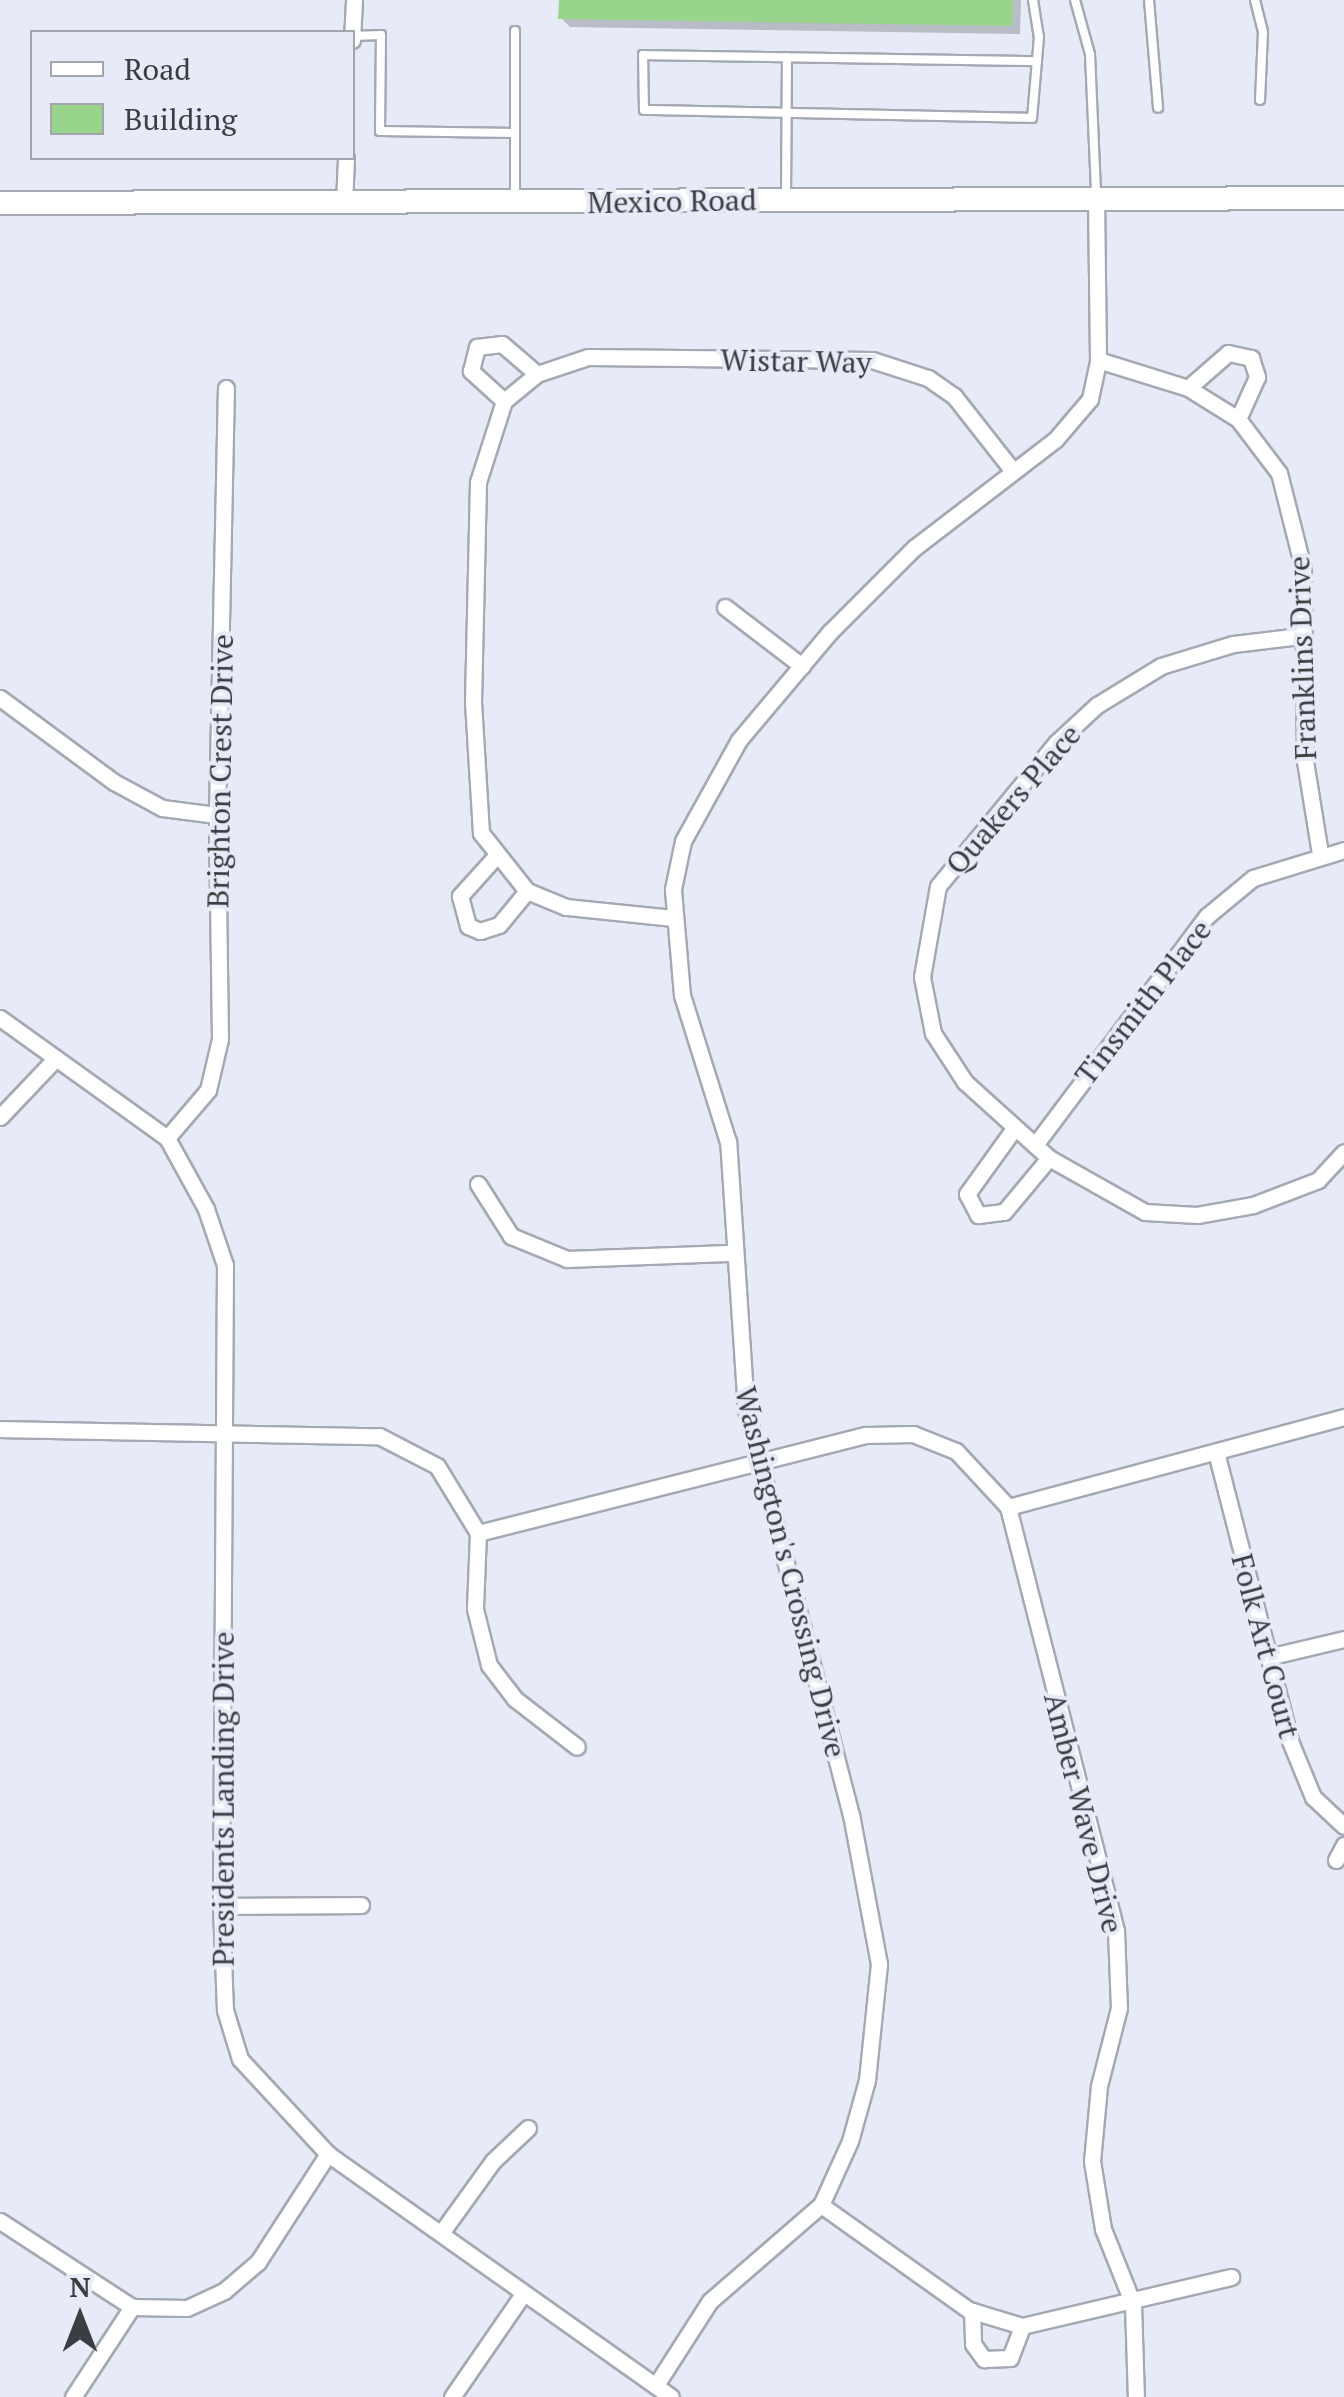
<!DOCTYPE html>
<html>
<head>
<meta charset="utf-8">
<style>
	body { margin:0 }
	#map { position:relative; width:1344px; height:2397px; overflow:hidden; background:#e7ebf7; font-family:"PT Serif",serif }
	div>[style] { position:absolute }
	.shadow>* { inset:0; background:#0003 }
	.building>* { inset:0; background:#98d48b }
	.roads { filter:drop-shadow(2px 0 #a4a9b3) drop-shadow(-2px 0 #a4a9b3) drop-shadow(0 2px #a4a9b3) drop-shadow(0 -2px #a4a9b3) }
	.lane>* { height:8px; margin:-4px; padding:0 4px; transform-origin:4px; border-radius:4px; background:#fff }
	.street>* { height:15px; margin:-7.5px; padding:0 7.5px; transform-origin:7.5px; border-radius:7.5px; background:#fff }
	.primary>* { height:22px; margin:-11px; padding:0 11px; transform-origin:11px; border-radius:11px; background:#fff }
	span { translate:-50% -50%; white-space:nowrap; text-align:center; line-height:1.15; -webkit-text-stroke:8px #e7ebf7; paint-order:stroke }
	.street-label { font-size:30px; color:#3b3d41 }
	.legend { position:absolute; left:30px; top:30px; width:325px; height:130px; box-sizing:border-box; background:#e7ebf7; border:2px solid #a2a5ae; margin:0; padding:12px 18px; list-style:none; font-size:30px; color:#3b3d41 }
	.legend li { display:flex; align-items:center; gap:20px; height:50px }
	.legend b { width:50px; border:2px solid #a2a5ae }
	.north { position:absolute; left:30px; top:2267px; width:100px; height:100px; -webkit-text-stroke:8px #e7ebf7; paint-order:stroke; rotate:0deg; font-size:28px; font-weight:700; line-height:40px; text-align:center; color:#3b3d41 }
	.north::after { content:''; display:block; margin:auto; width:35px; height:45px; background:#3b3d41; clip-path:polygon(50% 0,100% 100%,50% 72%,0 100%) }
</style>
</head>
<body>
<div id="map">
	<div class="shadow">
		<div style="clip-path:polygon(561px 0,1021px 0,1020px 34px,570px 27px,561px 18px)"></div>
	</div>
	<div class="building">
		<div style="clip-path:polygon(559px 0,1013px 0,1012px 26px,558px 19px)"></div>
	</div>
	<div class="roads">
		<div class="lane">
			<div style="left:1033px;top:0;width:37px;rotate:81deg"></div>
			<div style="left:1039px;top:37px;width:81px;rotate:94.9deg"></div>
			<div style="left:1032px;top:118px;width:388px;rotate:-178.8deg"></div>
			<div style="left:644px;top:110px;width:55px;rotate:-91deg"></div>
			<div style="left:643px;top:55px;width:394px;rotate:0.9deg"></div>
			<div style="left:1075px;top:0;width:56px;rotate:74.5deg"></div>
			<div style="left:1090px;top:54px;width:140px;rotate:87.5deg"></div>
			<div style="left:1149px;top:0;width:108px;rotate:85.2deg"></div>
			<div style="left:1255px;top:0;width:33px;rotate:76deg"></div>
			<div style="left:1263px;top:32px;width:68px;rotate:92.5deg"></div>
			<div style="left:353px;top:36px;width:28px;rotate:-2deg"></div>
			<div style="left:381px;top:35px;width:96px;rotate:90.6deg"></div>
			<div style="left:380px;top:131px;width:135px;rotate:0.8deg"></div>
			<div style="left:515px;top:133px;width:67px;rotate:90deg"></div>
			<div style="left:515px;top:133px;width:102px;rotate:-90deg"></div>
			<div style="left:786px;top:198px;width:141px;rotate:-89.6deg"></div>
		</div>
		<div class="street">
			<div style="left:352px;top:40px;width:40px;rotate:-87.1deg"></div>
			<div style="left:344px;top:204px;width:46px;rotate:-87.5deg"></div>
			<div style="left:1098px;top:360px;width:94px;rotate:17.3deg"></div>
			<div style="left:1188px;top:388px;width:59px;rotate:31.8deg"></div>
			<div style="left:1238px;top:419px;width:68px;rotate:52.8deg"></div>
			<div style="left:1279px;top:473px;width:98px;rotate:75.8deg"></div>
			<div style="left:1303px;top:568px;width:193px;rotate:89.4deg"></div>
			<div style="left:1305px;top:761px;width:94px;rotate:80.8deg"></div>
			<div style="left:1188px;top:388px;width:53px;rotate:-41.2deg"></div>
			<div style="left:1228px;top:353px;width:24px;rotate:12deg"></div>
			<div style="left:1251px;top:358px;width:20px;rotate:72deg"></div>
			<div style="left:1257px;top:377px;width:46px;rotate:114.3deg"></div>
			<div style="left:504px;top:401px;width:45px;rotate:-137.7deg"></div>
			<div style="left:471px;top:371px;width:25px;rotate:-76deg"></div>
			<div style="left:477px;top:347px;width:25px;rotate:-7deg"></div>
			<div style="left:502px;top:344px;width:46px;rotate:40.6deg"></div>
			<div style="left:725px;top:607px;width:97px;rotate:37.5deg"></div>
			<div style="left:1300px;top:636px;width:67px;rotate:173.2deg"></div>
			<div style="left:1233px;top:644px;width:75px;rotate:163deg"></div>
			<div style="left:1161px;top:666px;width:75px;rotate:148.6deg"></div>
			<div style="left:1097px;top:705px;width:56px;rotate:137.2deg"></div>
			<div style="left:1056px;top:743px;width:185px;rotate:129.5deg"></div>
			<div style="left:938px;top:886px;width:92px;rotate:100deg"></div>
			<div style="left:922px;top:977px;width:57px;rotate:78.9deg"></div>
			<div style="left:933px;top:1033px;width:59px;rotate:56.9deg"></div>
			<div style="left:965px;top:1082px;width:113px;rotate:42.1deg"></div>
			<div style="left:1049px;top:1158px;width:110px;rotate:29.4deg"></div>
			<div style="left:1145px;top:1212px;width:52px;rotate:3.3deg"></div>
			<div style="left:1197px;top:1215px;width:57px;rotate:-10.1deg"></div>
			<div style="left:1253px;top:1205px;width:70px;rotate:-21deg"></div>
			<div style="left:1318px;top:1180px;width:38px;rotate:-47deg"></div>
			<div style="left:0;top:698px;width:142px;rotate:36.4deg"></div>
			<div style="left:114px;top:782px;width:55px;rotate:28.4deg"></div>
			<div style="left:162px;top:808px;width:55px;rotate:7.3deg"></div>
			<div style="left:496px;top:856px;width:54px;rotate:132deg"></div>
			<div style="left:460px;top:896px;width:31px;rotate:75deg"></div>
			<div style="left:468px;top:926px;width:13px;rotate:23deg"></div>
			<div style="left:480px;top:931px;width:20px;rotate:-18deg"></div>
			<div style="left:499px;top:925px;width:44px;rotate:-50.5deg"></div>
			<div style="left:673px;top:918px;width:108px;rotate:-174.1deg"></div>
			<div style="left:566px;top:907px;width:42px;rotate:-157.7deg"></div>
			<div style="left:527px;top:891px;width:74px;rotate:-128.4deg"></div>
			<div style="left:481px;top:833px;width:131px;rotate:-93.5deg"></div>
			<div style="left:473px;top:702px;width:220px;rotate:-88.7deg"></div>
			<div style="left:478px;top:482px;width:85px;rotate:-72.2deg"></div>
			<div style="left:504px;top:401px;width:43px;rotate:-39.3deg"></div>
			<div style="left:537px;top:374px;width:54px;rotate:-18.4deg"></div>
			<div style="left:588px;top:357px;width:284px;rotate:0.6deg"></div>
			<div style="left:872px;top:360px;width:59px;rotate:17.8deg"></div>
			<div style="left:928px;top:378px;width:32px;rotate:35deg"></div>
			<div style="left:954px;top:396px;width:95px;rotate:51.8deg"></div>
			<div style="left:0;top:1018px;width:206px;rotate:35.7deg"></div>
			<div style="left:167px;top:1138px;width:81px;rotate:61.2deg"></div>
			<div style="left:206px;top:1209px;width:59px;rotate:71.3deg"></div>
			<div style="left:225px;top:1265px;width:641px;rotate:90.36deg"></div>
			<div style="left:221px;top:1906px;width:104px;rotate:87.8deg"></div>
			<div style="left:225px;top:2010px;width:51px;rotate:73deg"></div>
			<div style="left:240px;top:2059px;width:129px;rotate:47.2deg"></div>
			<div style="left:328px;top:2154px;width:420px;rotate:35.3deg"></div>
			<div style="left:0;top:1117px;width:80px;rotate:-46.5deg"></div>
			<div style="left:1013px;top:1130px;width:79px;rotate:125.7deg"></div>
			<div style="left:967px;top:1194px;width:24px;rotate:62deg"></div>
			<div style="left:978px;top:1215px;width:26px;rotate:-7deg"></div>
			<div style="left:1004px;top:1212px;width:70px;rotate:-50.2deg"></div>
			<div style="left:167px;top:1138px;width:63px;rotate:-49.5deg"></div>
			<div style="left:208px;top:1090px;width:52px;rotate:-76.8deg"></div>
			<div style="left:220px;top:1039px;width:224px;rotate:-90.8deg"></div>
			<div style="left:217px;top:815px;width:427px;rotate:-88.8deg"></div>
			<div style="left:1035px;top:1145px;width:286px;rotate:-53.1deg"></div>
			<div style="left:1207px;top:916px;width:60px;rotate:-39.6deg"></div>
			<div style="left:1253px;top:878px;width:95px;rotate:-17.1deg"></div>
			<div style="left:478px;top:1184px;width:62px;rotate:57.6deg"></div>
			<div style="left:511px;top:1236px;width:61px;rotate:22.3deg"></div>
			<div style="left:567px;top:1259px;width:167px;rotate:-2.1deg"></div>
			<div style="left:0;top:1429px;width:379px;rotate:1.1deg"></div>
			<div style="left:379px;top:1436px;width:65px;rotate:27.3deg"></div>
			<div style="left:437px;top:1466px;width:79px;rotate:58.5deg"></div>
			<div style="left:478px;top:1533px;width:400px;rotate:-14.2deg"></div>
			<div style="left:866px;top:1435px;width:47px;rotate:-1.2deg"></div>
			<div style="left:913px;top:1434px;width:46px;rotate:21.6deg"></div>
			<div style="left:956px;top:1451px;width:76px;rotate:47.1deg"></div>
			<div style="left:1008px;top:1507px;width:438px;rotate:75.7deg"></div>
			<div style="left:1116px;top:1931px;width:77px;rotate:87.8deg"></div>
			<div style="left:1119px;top:2008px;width:81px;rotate:104.4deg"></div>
			<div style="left:1099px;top:2086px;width:75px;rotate:95.3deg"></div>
			<div style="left:1092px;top:2161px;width:69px;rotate:80.8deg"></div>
			<div style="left:1103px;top:2229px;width:81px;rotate:68.2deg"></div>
			<div style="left:1133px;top:2304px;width:93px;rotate:88.2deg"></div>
			<div style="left:1216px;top:1452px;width:298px;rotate:75.6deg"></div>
			<div style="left:1290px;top:1741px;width:61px;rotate:67.7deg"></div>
			<div style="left:1313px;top:1797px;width:42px;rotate:43.1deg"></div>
			<div style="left:1008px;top:1507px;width:348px;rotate:-15deg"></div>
			<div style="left:478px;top:1533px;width:76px;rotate:92.3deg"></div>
			<div style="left:475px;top:1609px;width:58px;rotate:76deg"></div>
			<div style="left:489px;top:1665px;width:43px;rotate:52.6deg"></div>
			<div style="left:515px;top:1699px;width:78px;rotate:37.7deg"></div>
			<div style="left:1268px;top:1657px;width:78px;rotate:-13.3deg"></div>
			<div style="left:1336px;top:1860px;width:17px;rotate:-62deg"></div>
			<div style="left:221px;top:1906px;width:140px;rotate:-0.4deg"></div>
			<div style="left:821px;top:2205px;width:181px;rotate:35.4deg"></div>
			<div style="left:969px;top:2310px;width:55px;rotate:16.8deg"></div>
			<div style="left:1022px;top:2326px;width:215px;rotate:-13.2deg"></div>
			<div style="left:0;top:2221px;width:158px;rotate:33.1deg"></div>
			<div style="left:132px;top:2307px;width:55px;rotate:1deg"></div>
			<div style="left:187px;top:2308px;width:41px;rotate:-24.7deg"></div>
			<div style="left:224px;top:2291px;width:45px;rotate:-40.5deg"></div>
			<div style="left:258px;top:2262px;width:129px;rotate:-57.1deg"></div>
			<div style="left:441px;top:2233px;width:89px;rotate:-54.2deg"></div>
			<div style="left:493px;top:2161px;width:48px;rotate:-43.3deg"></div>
			<div style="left:972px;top:2311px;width:33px;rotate:88deg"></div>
			<div style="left:973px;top:2344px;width:19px;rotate:54deg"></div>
			<div style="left:984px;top:2359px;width:26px;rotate:-2deg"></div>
			<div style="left:1010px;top:2358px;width:34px;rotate:-69deg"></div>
			<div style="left:656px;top:2385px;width:100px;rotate:-57.3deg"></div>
			<div style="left:710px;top:2301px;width:147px;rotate:-40.9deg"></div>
			<div style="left:821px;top:2205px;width:70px;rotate:-65.6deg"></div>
			<div style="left:850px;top:2141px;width:63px;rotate:-74.4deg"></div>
			<div style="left:867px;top:2080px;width:117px;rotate:-84.1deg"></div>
			<div style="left:879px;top:1964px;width:152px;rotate:-100.6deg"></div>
			<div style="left:851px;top:1815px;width:418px;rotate:-104.5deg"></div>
			<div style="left:746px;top:1410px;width:269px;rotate:-93.8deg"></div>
			<div style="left:728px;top:1142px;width:154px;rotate:-107.4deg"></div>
			<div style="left:682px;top:995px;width:106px;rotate:-94.9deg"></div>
			<div style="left:673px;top:889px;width:49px;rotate:-78.2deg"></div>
			<div style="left:683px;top:841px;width:115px;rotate:-61deg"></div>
			<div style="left:739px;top:740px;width:141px;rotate:-49.9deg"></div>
			<div style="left:830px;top:632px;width:119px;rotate:-45deg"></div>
			<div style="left:914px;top:548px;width:178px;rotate:-37.5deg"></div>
			<div style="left:1055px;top:440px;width:54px;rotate:-49.5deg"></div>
			<div style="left:1090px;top:399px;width:40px;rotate:-78deg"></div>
			<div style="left:1098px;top:360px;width:166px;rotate:-90.7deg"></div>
			<div style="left:73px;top:2397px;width:108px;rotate:-56.8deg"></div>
			<div style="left:452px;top:2397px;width:125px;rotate:-55.4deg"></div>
		</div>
		<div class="primary">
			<div style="left:0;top:203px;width:1344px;rotate:-0.21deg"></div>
		</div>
	</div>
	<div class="street-label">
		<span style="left:672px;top:201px;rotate:-1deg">Mexico Road</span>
		<span style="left:796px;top:361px;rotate:1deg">Wistar Way</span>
		<span style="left:1302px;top:658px;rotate:-92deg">Franklins Drive</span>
		<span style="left:220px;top:771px;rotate:-89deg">Brighton Crest Drive</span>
		<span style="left:1013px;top:799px;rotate:-49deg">Quakers Place</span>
		<span style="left:1143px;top:1002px;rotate:-52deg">Tinsmith Place</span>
		<span style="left:791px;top:1572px;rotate:76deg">Washington's Crossing Drive</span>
		<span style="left:1266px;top:1646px;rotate:75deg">Folk Art Court</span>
		<span style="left:223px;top:1799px;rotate:-90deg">Presidents Landing Drive</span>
		<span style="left:1084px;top:1813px;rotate:76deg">Amber Wave Drive</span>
	</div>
	<ul class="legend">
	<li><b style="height:12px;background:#fff"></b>Road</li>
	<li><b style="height:28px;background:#98d48b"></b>Building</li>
	</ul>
	<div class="north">N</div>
</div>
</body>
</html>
